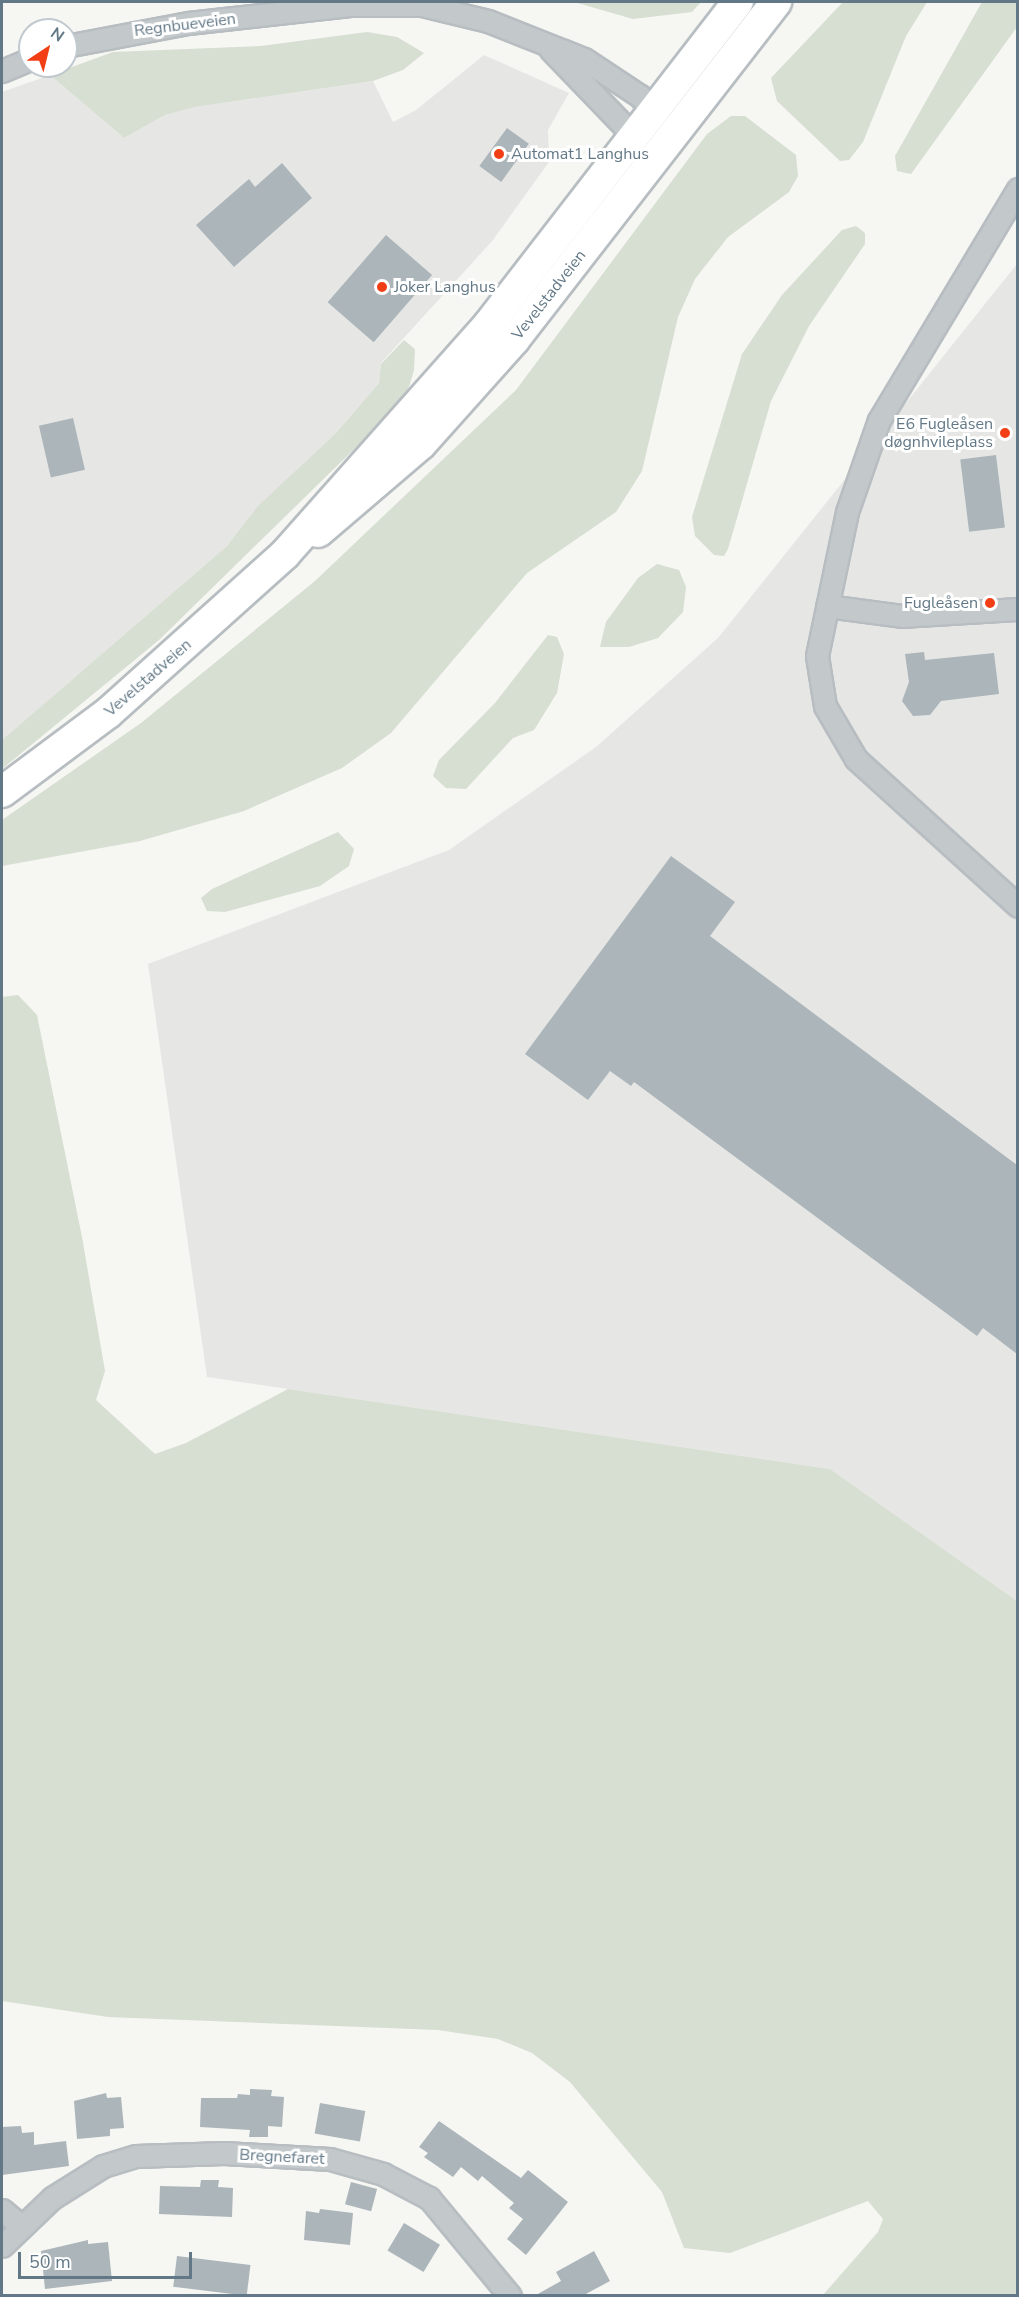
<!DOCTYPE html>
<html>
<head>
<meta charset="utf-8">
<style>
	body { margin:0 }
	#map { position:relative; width:1019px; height:2297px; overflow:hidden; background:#f6f6f2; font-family:"Nunito Sans",sans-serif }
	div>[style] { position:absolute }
	.built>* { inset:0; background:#e6e7e5 }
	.green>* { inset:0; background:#d7ded2 }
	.building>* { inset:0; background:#abb5ba; transform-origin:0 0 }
	.roads { filter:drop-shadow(2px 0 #b7bdc1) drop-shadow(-2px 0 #b7bdc1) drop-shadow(0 2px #b7bdc1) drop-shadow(0 -2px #b7bdc1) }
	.street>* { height:21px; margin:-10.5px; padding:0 10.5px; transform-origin:10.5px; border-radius:10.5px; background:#c3c8cb }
	.secondary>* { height:30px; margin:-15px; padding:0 15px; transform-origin:15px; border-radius:15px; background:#fff }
	.dots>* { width:16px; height:16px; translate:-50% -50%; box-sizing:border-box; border:3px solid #fff; border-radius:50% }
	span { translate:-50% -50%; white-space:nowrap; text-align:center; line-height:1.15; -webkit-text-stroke:6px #fff; paint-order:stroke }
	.street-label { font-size:16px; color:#627886 }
	.poi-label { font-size:16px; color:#627886 }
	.left { translate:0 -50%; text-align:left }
	.right { translate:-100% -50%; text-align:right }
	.frame { position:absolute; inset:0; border:3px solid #627886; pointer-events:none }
	.north { position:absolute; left:18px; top:18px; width:60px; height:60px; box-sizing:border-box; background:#fff; border:2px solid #c0c9cf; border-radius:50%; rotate:35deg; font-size:16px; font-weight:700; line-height:24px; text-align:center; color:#627886 }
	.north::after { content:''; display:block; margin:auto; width:21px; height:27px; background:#f23e15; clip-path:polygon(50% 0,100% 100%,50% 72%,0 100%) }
	.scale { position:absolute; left:18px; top:2252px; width:174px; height:27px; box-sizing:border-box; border:3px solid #627886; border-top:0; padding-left:8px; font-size:18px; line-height:21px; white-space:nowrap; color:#627886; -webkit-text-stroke:4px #fff; paint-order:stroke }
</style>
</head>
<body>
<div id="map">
	<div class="built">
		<div style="clip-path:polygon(484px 55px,569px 93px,548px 130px,549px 162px,493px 240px,381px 363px,379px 383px,336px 433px,259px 506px,227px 546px,2px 740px,2px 92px,50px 75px,124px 138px,165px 115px,195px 107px,373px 81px,393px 122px,416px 110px)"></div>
		<div style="clip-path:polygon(1017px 264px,1017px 1601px,830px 1469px,207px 1377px,148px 964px,449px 850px,596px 747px,718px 638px)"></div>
	</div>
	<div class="green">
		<div style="clip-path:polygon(574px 2px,701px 2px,692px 12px,633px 19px)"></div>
		<div style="clip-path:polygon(843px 2px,927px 2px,906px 36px,863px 142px,849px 160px,840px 161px,777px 101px,771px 78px)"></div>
		<div style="clip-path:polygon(982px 2px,1017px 2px,1017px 27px,911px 174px,897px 171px,895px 156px)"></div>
		<div style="clip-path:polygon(367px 32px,397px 37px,424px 53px,403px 70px,373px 81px,195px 107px,165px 115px,124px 138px,50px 75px,113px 52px,261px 46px)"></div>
		<div style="clip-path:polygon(731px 116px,745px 116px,796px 155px,798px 176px,789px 192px,728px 237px,695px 279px,678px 317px,642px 471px,616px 512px,527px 573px,391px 733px,342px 768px,244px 811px,140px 841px,2px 866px,2px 820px,141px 723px,315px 581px,516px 390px,707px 134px)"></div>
		<div style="clip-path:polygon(856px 226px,865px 233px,865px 244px,809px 326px,771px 401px,728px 549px,724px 556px,714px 555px,695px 536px,692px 517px,742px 354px,782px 295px,842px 230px)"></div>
		<div style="clip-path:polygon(404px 340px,415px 349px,414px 370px,409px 387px,390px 414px,159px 640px,2px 769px,2px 740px,227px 546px,258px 506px,336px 433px,379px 383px,381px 364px)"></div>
		<div style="clip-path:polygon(657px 564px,679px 570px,686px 587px,683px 612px,658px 638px,629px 647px,600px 647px,606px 622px,638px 578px)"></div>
		<div style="clip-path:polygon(548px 635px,557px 637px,564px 654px,557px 693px,534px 730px,513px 738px,466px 789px,446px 788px,433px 776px,439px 760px,495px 703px)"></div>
		<div style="clip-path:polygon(338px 832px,354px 849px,349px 866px,320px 886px,225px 912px,207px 911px,201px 898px,212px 889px)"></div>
		<div style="clip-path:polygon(18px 995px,37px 1015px,82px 1237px,105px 1371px,96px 1400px,155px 1454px,186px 1443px,288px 1389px,830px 1469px,1017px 1601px,1017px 2295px,823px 2295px,878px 2232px,883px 2219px,868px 2201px,730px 2253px,684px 2248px,662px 2192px,570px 2082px,532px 2053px,498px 2039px,438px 2030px,108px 2017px,2px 2001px,2px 997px)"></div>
	</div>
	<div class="building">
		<div style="left:507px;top:128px;width:27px;height:47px;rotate:36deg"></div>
		<div style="clip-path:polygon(282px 163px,312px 198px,234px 267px,196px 225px,249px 179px,255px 187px)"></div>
		<div style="left:386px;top:235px;width:61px;height:89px;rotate:41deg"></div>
		<div style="left:73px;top:418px;width:53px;height:35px;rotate:77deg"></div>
		<div style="left:996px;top:455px;width:73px;height:36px;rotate:83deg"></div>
		<div style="clip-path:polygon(924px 652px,925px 660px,994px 653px,999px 694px,941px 701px,930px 715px,913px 716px,902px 701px,909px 682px,905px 654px)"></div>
		<div style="clip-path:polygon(671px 856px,735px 902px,710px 936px,1017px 1165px,1017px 1354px,983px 1328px,977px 1336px,634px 1082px,631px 1086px,610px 1071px,588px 1100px,525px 1054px)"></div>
		<div style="clip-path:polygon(250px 2089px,272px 2090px,271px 2096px,284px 2097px,282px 2127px,268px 2126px,268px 2137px,249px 2137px,250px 2130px,200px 2127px,201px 2098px,237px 2098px,238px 2094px,250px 2095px)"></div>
		<div style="clip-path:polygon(106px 2093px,107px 2098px,121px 2097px,124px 2128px,110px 2129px,110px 2136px,77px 2139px,74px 2101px)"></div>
		<div style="left:320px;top:2103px;width:46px;height:31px;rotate:10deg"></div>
		<div style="clip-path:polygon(439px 2121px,521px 2178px,528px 2170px,568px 2202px,526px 2255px,507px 2239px,523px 2219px,509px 2208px,514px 2203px,482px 2176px,478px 2181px,461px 2167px,453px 2177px,424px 2157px,428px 2153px,419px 2147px)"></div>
		<div style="clip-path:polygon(21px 2126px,22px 2133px,34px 2132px,34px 2145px,66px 2141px,69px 2166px,2px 2175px,2px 2127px)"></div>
		<div style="clip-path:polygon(201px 2180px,219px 2180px,218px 2187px,233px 2188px,232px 2217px,159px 2214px,160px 2186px,200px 2187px)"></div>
		<div style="left:351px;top:2182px;width:27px;height:23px;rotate:15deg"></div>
		<div style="clip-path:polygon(320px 2209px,353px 2213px,350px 2245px,304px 2240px,306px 2211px,319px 2213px)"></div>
		<div style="left:404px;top:2223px;width:42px;height:32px;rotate:31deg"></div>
		<div style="clip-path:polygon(88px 2240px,88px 2244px,108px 2242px,112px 2281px,45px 2289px,41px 2251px)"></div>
		<div style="clip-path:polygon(594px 2251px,610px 2281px,584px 2295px,536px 2295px,561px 2281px,556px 2272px)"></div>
		<div style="left:177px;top:2256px;width:74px;height:31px;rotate:7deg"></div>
	</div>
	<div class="roads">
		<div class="street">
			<div style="left:66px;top:46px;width:124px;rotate:-10.7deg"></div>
			<div style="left:188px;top:23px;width:163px;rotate:-6.3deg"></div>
			<div style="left:350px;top:5px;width:72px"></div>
			<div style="left:422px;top:5px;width:68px;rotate:13.6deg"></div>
			<div style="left:488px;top:21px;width:103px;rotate:21.6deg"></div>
			<div style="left:584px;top:59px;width:67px;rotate:33.5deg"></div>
			<div style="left:640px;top:96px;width:31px;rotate:50deg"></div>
			<div style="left:550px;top:49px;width:108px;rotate:46.1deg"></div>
			<div style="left:625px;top:127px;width:25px;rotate:21deg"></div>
			<div style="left:2px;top:71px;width:30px;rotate:-23deg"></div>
			<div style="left:1018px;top:189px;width:270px;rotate:121deg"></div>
			<div style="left:879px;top:420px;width:97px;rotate:109.2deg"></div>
			<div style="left:847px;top:512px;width:147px;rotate:101.8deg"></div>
			<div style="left:817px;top:656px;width:51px;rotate:80.9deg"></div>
			<div style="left:825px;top:706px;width:61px;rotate:59.7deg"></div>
			<div style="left:856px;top:759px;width:219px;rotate:42.2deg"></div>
			<div style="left:827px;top:606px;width:77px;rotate:7.5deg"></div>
			<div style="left:903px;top:616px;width:115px;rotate:-3.5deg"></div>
			<div style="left:2px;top:2210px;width:25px;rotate:40deg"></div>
			<div style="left:2px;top:2246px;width:69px;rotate:-43.8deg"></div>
			<div style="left:52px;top:2198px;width:60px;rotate:-32.1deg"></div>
			<div style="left:103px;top:2166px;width:34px;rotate:-17deg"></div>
			<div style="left:136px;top:2156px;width:88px;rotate:-2deg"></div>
			<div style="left:224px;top:2153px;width:106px;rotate:3.2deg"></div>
			<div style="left:330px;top:2159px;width:55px;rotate:15.8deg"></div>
			<div style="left:383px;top:2174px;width:52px;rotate:27.6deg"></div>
			<div style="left:429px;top:2198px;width:127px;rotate:50.4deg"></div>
		</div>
		<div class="secondary">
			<div style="left:318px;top:532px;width:135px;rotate:-40.5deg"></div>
			<div style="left:421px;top:444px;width:140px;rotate:-48.2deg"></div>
			<div style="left:514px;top:340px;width:428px;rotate:-52.2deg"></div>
			<div style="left:2px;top:792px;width:132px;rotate:-36.7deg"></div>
			<div style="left:108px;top:713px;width:238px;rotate:-41.9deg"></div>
			<div style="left:285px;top:554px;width:307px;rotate:-48.4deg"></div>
			<div style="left:489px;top:324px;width:407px;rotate:-52.3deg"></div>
		</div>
	</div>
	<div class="dots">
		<div style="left:499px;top:154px;background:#f23e15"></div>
		<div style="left:382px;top:287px;background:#f23e15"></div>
		<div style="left:1005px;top:433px;background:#f23e15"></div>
		<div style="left:990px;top:603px;background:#f23e15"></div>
	</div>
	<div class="street-label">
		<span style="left:185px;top:25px;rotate:-7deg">Regnbueveien</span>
		<span style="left:549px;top:295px;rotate:-52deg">Vevelstadveien</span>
		<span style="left:148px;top:678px;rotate:-41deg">Vevelstadveien</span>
		<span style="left:282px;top:2157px;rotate:3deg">Bregnefaret</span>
	</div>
	<div class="poi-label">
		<span class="left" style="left:511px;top:154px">Automat1 Langhus</span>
		<span class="left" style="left:394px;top:287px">Joker Langhus</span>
		<span class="right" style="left:993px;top:433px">E6 Fugleåsen<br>døgnhvileplass</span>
		<span class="right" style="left:978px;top:603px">Fugleåsen</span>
	</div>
	<div class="frame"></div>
	<div class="north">N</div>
	<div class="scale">50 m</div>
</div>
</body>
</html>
